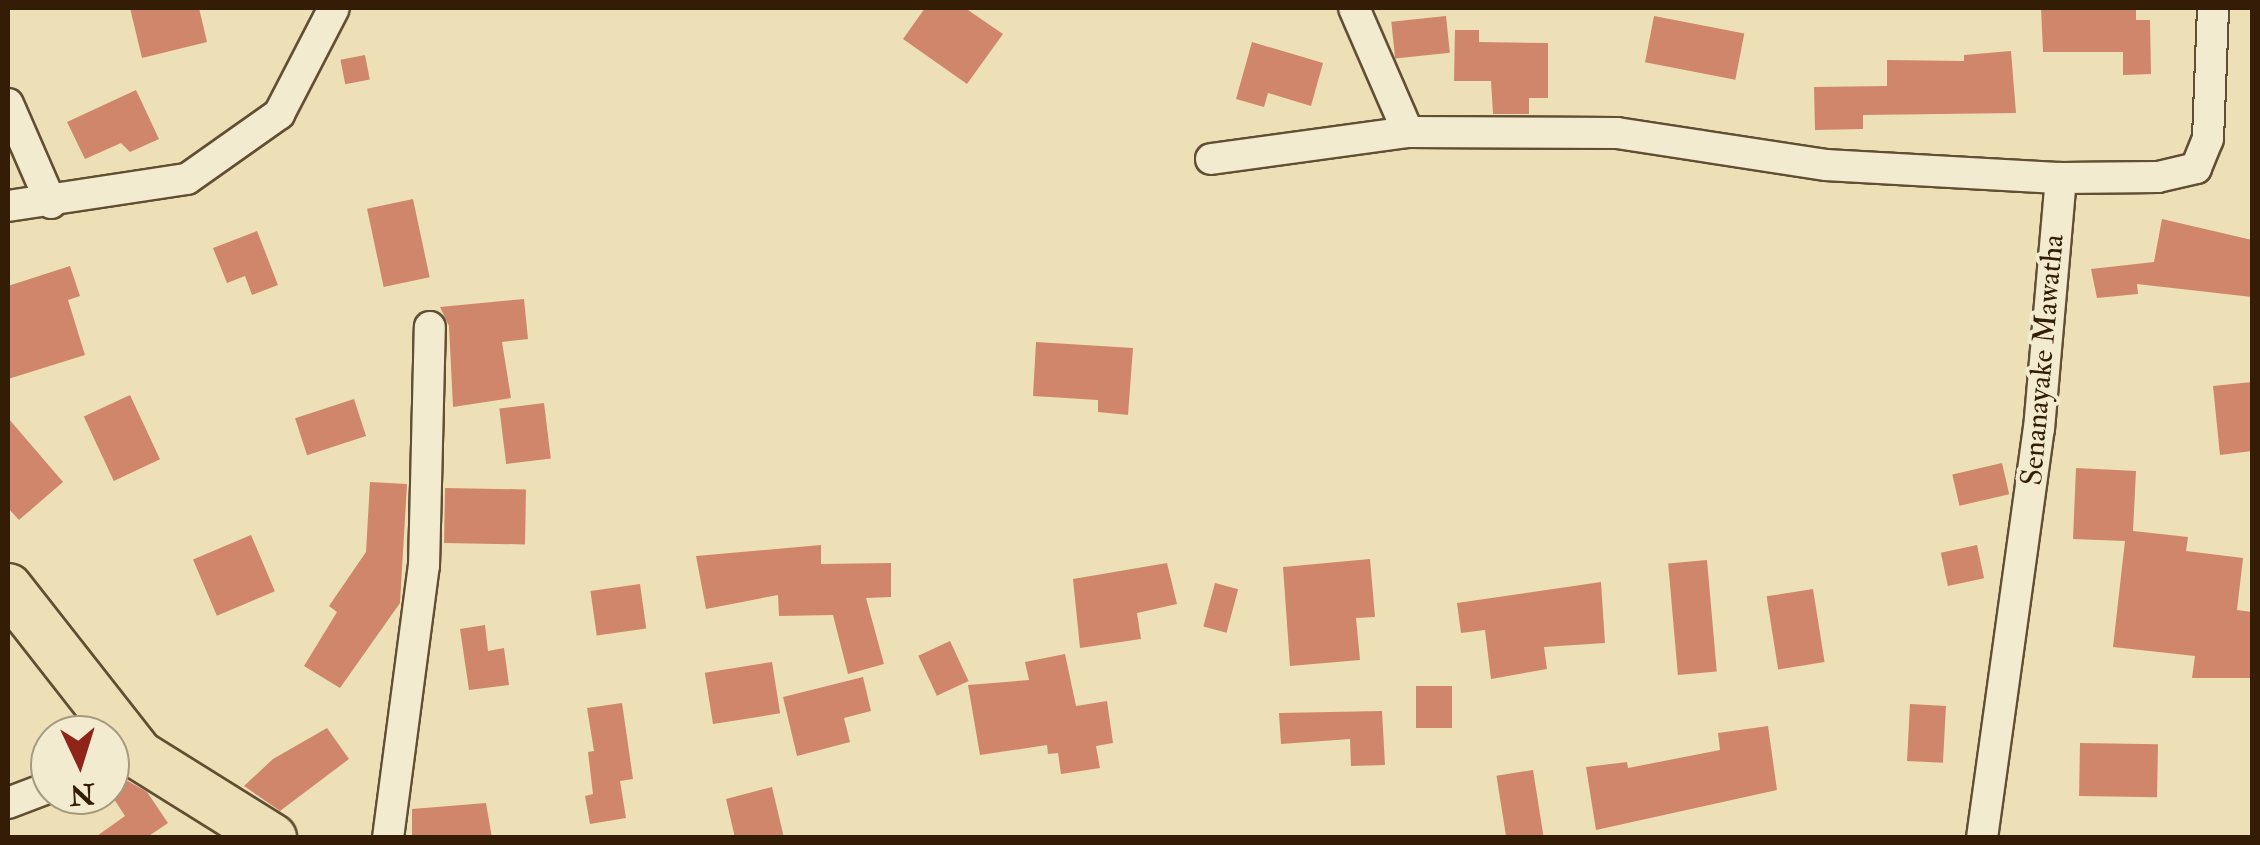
<!DOCTYPE html>
<html>
<head>
<meta charset="utf-8">
<style>
	body { margin:0 }
	#map { position:relative; width:2260px; height:845px; overflow:hidden; background:#ede0b6; font-family:"IM FELL Double Pica",serif }
	div>[style] { position:absolute }
	.building>* { inset:0; background:#d0866b; transform-origin:0 0 }
	.roads { filter:drop-shadow(2px 0 #624e33) drop-shadow(-2px 0 #624e33) drop-shadow(0 2px #624e33) drop-shadow(0 -2px #624e33) }
	.minor>* { height:30px; margin:-15px; padding:0 15px; transform-origin:15px; border-radius:15px; background:#f3ebd0 }
	.primary>* { height:48px; margin:-24px; padding:0 24px; transform-origin:24px; border-radius:24px; background:#ede0b6 }
	span { translate:-50% -50%; white-space:nowrap; text-align:center; line-height:1.15; -webkit-text-stroke:8px #f3ebd0; paint-order:stroke }
	.street-label { font-size:30px; color:#331d07 }
	.frame { position:absolute; inset:0; border:10px solid #331d07; pointer-events:none }
	.north { position:absolute; left:30px; top:715px; width:100px; height:100px; box-sizing:border-box; background:#f3ebd0; border:2px solid #a69980; border-radius:50%; rotate:176deg; font-size:28px; font-weight:700; line-height:40px; text-align:center; color:#331d07 }
	.north::after { content:''; display:block; margin:auto; width:35px; height:45px; background:#8f2418; clip-path:polygon(50% 0,100% 100%,50% 72%,0 100%) }
</style>
</head>
<body>
<div id="map">
	<div class="building">
		<div style="clip-path:polygon(130px 8px,199px 8px,207px 42px,142px 58px)"></div>
		<div style="clip-path:polygon(925px 8px,965px 8px,1003px 34px,967px 84px,903px 39px)"></div>
		<div style="clip-path:polygon(2041px 8px,2136px 8px,2136px 20px,2150px 20px,2151px 74px,2123px 75px,2123px 52px,2043px 52px)"></div>
		<div style="left:1446px;top:16px;width:37px;height:55px;rotate:84deg"></div>
		<div style="left:1654px;top:16px;width:92px;height:47px;rotate:11deg"></div>
		<div style="clip-path:polygon(1455px 30px,1479px 30px,1479px 42px,1548px 43px,1548px 98px,1529px 98px,1529px 114px,1493px 114px,1491px 81px,1454px 81px)"></div>
		<div style="clip-path:polygon(1252px 42px,1323px 63px,1311px 106px,1268px 93px,1264px 107px,1236px 99px)"></div>
		<div style="clip-path:polygon(2011px 51px,2016px 113px,1863px 115px,1863px 129px,1815px 130px,1814px 87px,1887px 86px,1887px 60px,1964px 61px,1964px 55px)"></div>
		<div style="left:365px;top:55px;width:25px;height:25px;rotate:79deg"></div>
		<div style="clip-path:polygon(136px 90px,159px 139px,130px 152px,121px 143px,85px 159px,67px 122px)"></div>
		<div style="left:413px;top:199px;width:80px;height:47px;rotate:78deg"></div>
		<div style="clip-path:polygon(2162px 219px,2252px 240px,2252px 297px,2137px 284px,2138px 294px,2097px 298px,2091px 269px,2154px 262px)"></div>
		<div style="clip-path:polygon(257px 231px,278px 285px,252px 295px,245px 276px,227px 283px,213px 248px)"></div>
		<div style="clip-path:polygon(70px 266px,80px 296px,68px 300px,85px 355px,8px 379px,8px 286px)"></div>
		<div style="clip-path:polygon(524px 299px,528px 339px,502px 342px,511px 398px,453px 407px,449px 326px,440px 307px)"></div>
		<div style="clip-path:polygon(1036px 342px,1133px 348px,1128px 415px,1098px 412px,1098px 400px,1033px 396px)"></div>
		<div style="clip-path:polygon(2252px 382px,2252px 451px,2220px 455px,2213px 386px)"></div>
		<div style="left:130px;top:395px;width:71px;height:51px;rotate:65deg"></div>
		<div style="left:354px;top:399px;width:39px;height:62px;rotate:72deg"></div>
		<div style="left:544px;top:403px;width:56px;height:45px;rotate:83deg"></div>
		<div style="clip-path:polygon(8px 418px,63px 482px,19px 520px,8px 508px)"></div>
		<div style="left:2002px;top:463px;width:32px;height:51px;rotate:77deg"></div>
		<div style="clip-path:polygon(2076px 468px,2136px 471px,2133px 531px,2188px 537px,2186px 551px,2243px 558px,2237px 610px,2252px 612px,2252px 678px,2192px 678px,2195px 656px,2113px 647px,2125px 541px,2073px 539px)"></div>
		<div style="clip-path:polygon(370px 482px,407px 484px,400px 603px,340px 688px,304px 666px,337px 612px,329px 606px,366px 552px)"></div>
		<div style="left:445px;top:488px;width:81px;height:55px;rotate:1deg"></div>
		<div style="left:251px;top:535px;width:61px;height:63px;rotate:67deg"></div>
		<div style="clip-path:polygon(821px 545px,821px 564px,891px 563px,891px 597px,866px 598px,884px 664px,848px 674px,833px 615px,779px 616px,778px 595px,706px 609px,696px 556px)"></div>
		<div style="left:1977px;top:545px;width:34px;height:37px;rotate:78deg"></div>
		<div style="clip-path:polygon(1370px 559px,1375px 617px,1356px 618px,1360px 660px,1290px 666px,1283px 567px)"></div>
		<div style="left:1707px;top:560px;width:112px;height:39px;rotate:85deg"></div>
		<div style="clip-path:polygon(1167px 563px,1177px 604px,1137px 613px,1141px 639px,1080px 648px,1073px 579px)"></div>
		<div style="clip-path:polygon(1601px 582px,1605px 643px,1544px 647px,1547px 669px,1491px 679px,1485px 630px,1461px 633px,1457px 603px)"></div>
		<div style="left:1215px;top:583px;width:24px;height:45px;rotate:15deg"></div>
		<div style="left:640px;top:584px;width:45px;height:50px;rotate:82deg"></div>
		<div style="left:1813px;top:589px;width:74px;height:47px;rotate:81deg"></div>
		<div style="clip-path:polygon(485px 625px,488px 651px,504px 648px,509px 685px,469px 690px,460px 629px)"></div>
		<div style="left:950px;top:641px;width:44px;height:35px;rotate:65deg"></div>
		<div style="clip-path:polygon(1065px 654px,1076px 706px,1107px 701px,1113px 743px,1096px 746px,1100px 768px,1061px 774px,1058px 753px,1048px 754px,1047px 745px,980px 755px,968px 685px,1029px 680px,1025px 662px)"></div>
		<div style="left:772px;top:662px;width:52px;height:68px;rotate:81deg"></div>
		<div style="clip-path:polygon(863px 677px,871px 711px,844px 718px,850px 742px,797px 756px,783px 697px)"></div>
		<div style="left:1452px;top:686px;width:42px;height:36px;rotate:90deg"></div>
		<div style="clip-path:polygon(622px 703px,633px 779px,620px 781px,626px 818px,590px 824px,585px 796px,593px 794px,588px 752px,594px 751px,587px 708px)"></div>
		<div style="left:1910px;top:704px;width:36px;height:57px;rotate:3deg"></div>
		<div style="clip-path:polygon(1382px 711px,1385px 765px,1351px 766px,1350px 739px,1281px 744px,1279px 713px)"></div>
		<div style="clip-path:polygon(1768px 726px,1777px 790px,1596px 830px,1586px 767px,1627px 762px,1628px 768px,1720px 750px,1718px 733px)"></div>
		<div style="clip-path:polygon(327px 728px,349px 759px,280px 811px,244px 786px,273px 759px)"></div>
		<div style="left:2080px;top:743px;width:78px;height:53px;rotate:1deg"></div>
		<div style="left:1533px;top:770px;width:69px;height:37px;rotate:81deg"></div>
		<div style="clip-path:polygon(128px 781px,147px 792px,168px 823px,146px 838px,94px 838px,125px 816px,110px 793px)"></div>
		<div style="clip-path:polygon(772px 787px,784px 838px,735px 838px,726px 799px)"></div>
		<div style="clip-path:polygon(486px 803px,492px 838px,412px 838px,412px 809px)"></div>
	</div>
	<div class="roads">
		<div class="minor">
			<div style="left:1354px;top:8px;width:135px;rotate:66.5deg"></div>
			<div style="left:8px;top:104px;width:108px;rotate:66.5deg"></div>
			<div style="left:1211px;top:159px;width:199px;rotate:-7.8deg"></div>
			<div style="left:1408px;top:132px;width:209px;rotate:0.3deg"></div>
			<div style="left:1617px;top:133px;width:212px;rotate:8.7deg"></div>
			<div style="left:1827px;top:165px;width:234px;rotate:3.2deg"></div>
			<div style="left:8px;top:206px;width:181px;rotate:-8.6deg"></div>
			<div style="left:187px;top:179px;width:113px;rotate:-35.2deg"></div>
			<div style="left:279px;top:114px;width:119px;rotate:-62.6deg"></div>
			<div style="left:8px;top:803px;width:45px;rotate:-20.9deg"></div>
			<div style="left:388px;top:838px;width:274px;rotate:-82.5deg"></div>
			<div style="left:424px;top:566px;width:239px;rotate:-88.6deg"></div>
			<div style="left:1982px;top:838px;width:413px;rotate:-82.1deg"></div>
			<div style="left:2039px;top:429px;width:252px;rotate:-85deg"></div>
			<div style="left:2061px;top:178px;width:97px;rotate:-0.6deg"></div>
			<div style="left:2158px;top:177px;width:39px;rotate:-13deg"></div>
			<div style="left:2196px;top:168px;width:31px;rotate:-68deg"></div>
			<div style="left:2208px;top:139px;width:131px;rotate:-87.8deg"></div>
		</div>
		<div class="primary">
			<div style="left:8px;top:588px;width:212px;rotate:51.9deg"></div>
			<div style="left:139px;top:755px;width:157px;rotate:32deg"></div>
		</div>
	</div>
	<div class="street-label">
		<span style="left:2043px;top:360px;rotate:-85deg">Senanayake Mawatha</span>
	</div>
	<div class="frame"></div>
	<div class="north">N</div>
</div>
</body>
</html>
